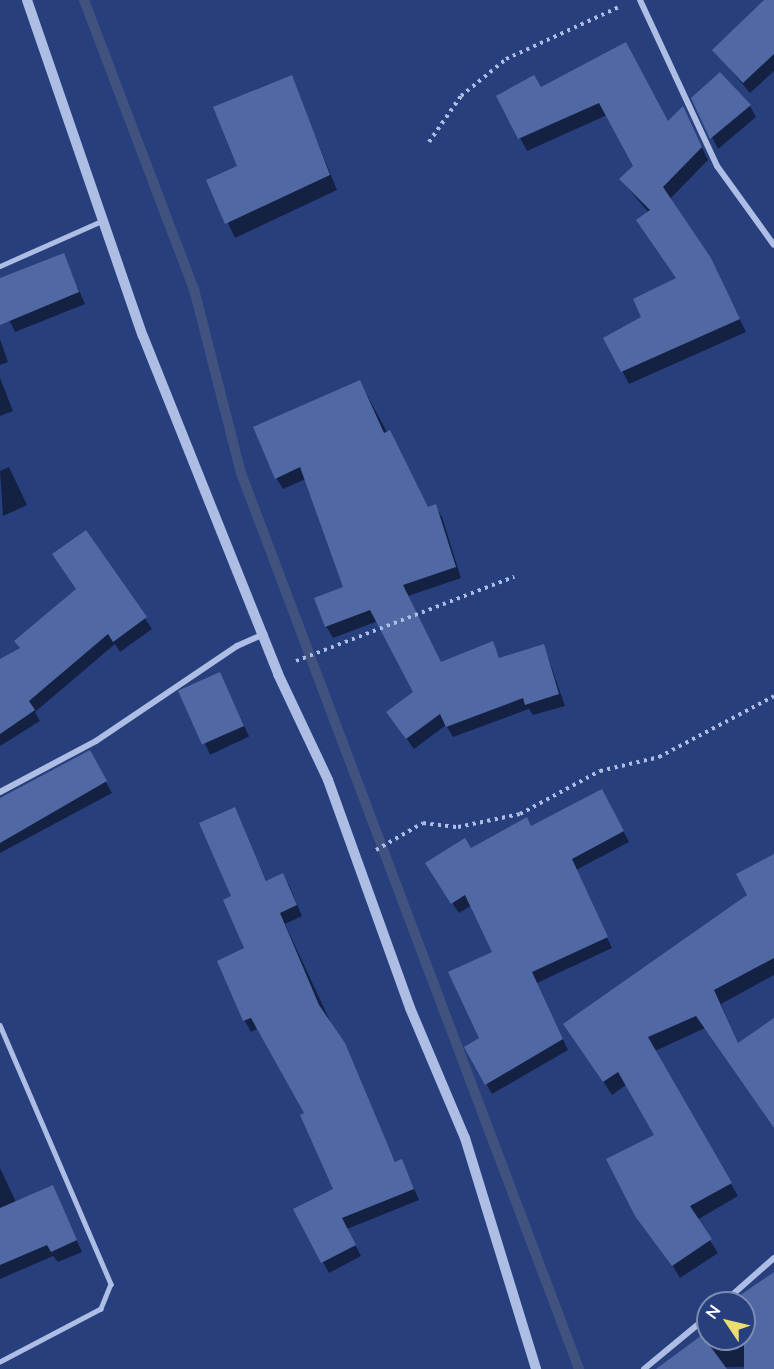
<!DOCTYPE html>
<html>
<head>
<meta charset="utf-8">
<style>
	body { margin:0 }
	#map { position:relative; width:774px; height:1369px; overflow:hidden; background:#273f7d; font-family:Lato,sans-serif }
	div>[style] { position:absolute }
	.shadow>* { inset:0; background:#0007; transform-origin:0 0 }
	.stream>* { height:10px; margin:-5px; padding:0 5px; transform-origin:5px; border-radius:5px; background:#41527f }
	.building>* { inset:0; background:#5069a5; transform-origin:0 0 }
	.path>* { height:4px; margin-top:-2px; transform-origin:0; background:repeating-linear-gradient(90deg,#adbde4 0 3px,transparent 0 7.5px) }
	.service>* { height:4.5px; margin:-2.25px; padding:0 2.25px; transform-origin:2.25px; border-radius:2.25px; background:#adbde4 }
	.minor>* { height:6px; margin:-3px; padding:0 3px; transform-origin:3px; border-radius:3px; background:#adbde4 }
	.tertiary>* { height:10px; margin:-5px; padding:0 5px; transform-origin:5px; border-radius:5px; background:#adbde4 }
	span { translate:-50% -50%; white-space:nowrap; text-align:center; line-height:1.15; -webkit-text-stroke:5px #273f7d; paint-order:stroke }
	.north { position:absolute; left:696px; top:1291px; width:60px; height:60px; box-sizing:border-box; background:#273f7d; border:2px solid #7d8cb1; border-radius:50%; rotate:305deg; font-size:16px; font-weight:700; line-height:24px; text-align:center; color:#fff }
	.north::after { content:''; display:block; margin:auto; width:21px; height:27px; background:#ecdd73; clip-path:polygon(50% 0,100% 100%,50% 72%,0 100%) }
</style>
</head>
<body>
<div id="map">
	<div class="shadow">
		<div style="clip-path:polygon(774px 13px,774px 71px,750px 93px,714px 50px)"></div>
		<div style="clip-path:polygon(626px 44px,668px 123px,683px 108px,708px 160px,670px 199px,717px 272px,746px 332px,629px 384px,605px 338px,643px 318px,677px 279px,649px 213px,621px 180px,634px 166px,607px 115px,527px 151px,498px 96px,541px 89px)"></div>
		<div style="clip-path:polygon(291px 77px,337px 190px,235px 238px,208px 181px,239px 167px)"></div>
		<div style="clip-path:polygon(693px 99px,750px 106px,756px 117px,718px 149px)"></div>
		<div style="clip-path:polygon(63px 254px,85px 304px,15px 332px,0 301px,0 280px)"></div>
		<div style="clip-path:polygon(0 339px,8px 362px,0 365px)"></div>
		<div style="clip-path:polygon(0 378px,13px 411px,0 416px)"></div>
		<div style="clip-path:polygon(360px 382px,428px 508px,435px 506px,442px 517px,461px 578px,408px 596px,441px 663px,492px 643px,500px 659px,544px 646px,565px 706px,533px 715px,529px 709px,453px 737px,446px 725px,414px 749px,395px 723px,415px 693px,378px 621px,333px 638px,326px 626px,345px 588px,306px 479px,283px 489px,276px 478px)"></div>
		<div style="clip-path:polygon(9px 467px,27px 505px,3px 516px,0 471px)"></div>
		<div style="clip-path:polygon(86px 532px,152px 629px,120px 652px,115px 644px,35px 712px,40px 721px,0 746px,0 664px,21px 650px,16px 642px,77px 590px)"></div>
		<div style="left:220px;top:674px;width:69px;height:43px;rotate:65deg"></div>
		<div style="clip-path:polygon(89px 752px,112px 793px,0 853px,0 801px)"></div>
		<div style="clip-path:polygon(608px 801px,629px 842px,576px 870px,612px 948px,537px 983px,568px 1050px,492px 1094px,466px 1048px,481px 1039px,494px 952px,472px 905px,459px 913px,433px 874px,471px 850px)"></div>
		<div style="clip-path:polygon(234px 809px,267px 882px,283px 875px,289px 885px,302px 916px,285px 924px,396px 1163px,402px 1161px,419px 1200px,347px 1229px,361px 1256px,329px 1273px,323px 1262px,335px 1189px,306px 1114px,259px 1028px,251px 1032px,245px 1021px,219px 961px,246px 949px,233px 897px)"></div>
		<div style="clip-path:polygon(774px 856px,774px 975px,721px 1004px,738px 1044px,774px 1021px,774px 1128px,705px 1028px,655px 1051px,738px 1196px,697px 1220px,718px 1253px,680px 1278px,616px 1172px,657px 1135px,627px 1084px,612px 1095px,565px 1024px,749px 895px)"></div>
		<div style="clip-path:polygon(0 1168px,16px 1202px,58px 1198px,82px 1252px,58px 1262px,53px 1256px,0 1279px)"></div>
		<div style="clip-path:polygon(774px 1274px,774px 1366px,659px 1369px,713px 1339px,744px 1339px,744px 1319px)"></div>
	</div>
	<div class="stream">
		<div style="left:84px;top:0;width:309px;rotate:69.2deg"></div>
		<div style="left:194px;top:289px;width:190px;rotate:75.7deg"></div>
		<div style="left:241px;top:473px;width:958px;rotate:69.33deg"></div>
	</div>
	<div class="building">
		<div style="clip-path:polygon(764px 0,774px 0,774px 54px,743px 83px,712px 50px)"></div>
		<div style="clip-path:polygon(626px 42px,668px 121px,683px 106px,702px 147px,663px 187px,711px 258px,740px 319px,621px 372px,603px 338px,641px 317px,633px 299px,676px 278px,636px 220px,650px 210px,619px 179px,633px 166px,599px 103px,518px 139px,496px 96px,534px 75px,541px 87px)"></div>
		<div style="clip-path:polygon(720px 72px,751px 105px,710px 139px,691px 98px)"></div>
		<div style="clip-path:polygon(292px 75px,330px 175px,225px 224px,206px 180px,237px 166px,213px 107px)"></div>
		<div style="clip-path:polygon(64px 253px,79px 292px,0 325px,0 278px)"></div>
		<div style="clip-path:polygon(360px 380px,384px 433px,390px 430px,428px 507px,436px 504px,456px 567px,403px 585px,441px 662px,493px 641px,499px 658px,544px 644px,559px 694px,525px 705px,523px 698px,446px 727px,440px 714px,406px 739px,386px 712px,413px 692px,370px 610px,325px 627px,314px 598px,343px 587px,300px 467px,275px 479px,253px 427px)"></div>
		<div style="clip-path:polygon(86px 530px,147px 617px,113px 642px,108px 634px,29px 701px,35px 710px,0 734px,0 659px,20px 648px,14px 641px,76px 589px,52px 554px)"></div>
		<div style="left:220px;top:672px;width:59px;height:46px;rotate:66deg"></div>
		<div style="clip-path:polygon(90px 750px,107px 781px,0 843px,0 798px)"></div>
		<div style="clip-path:polygon(602px 789px,624px 831px,572px 859px,608px 937px,532px 972px,563px 1039px,485px 1085px,464px 1047px,479px 1038px,448px 972px,492px 952px,465px 895px,451px 904px,425px 863px,465px 838px,471px 848px,527px 817px,531px 826px)"></div>
		<div style="clip-path:polygon(235px 807px,266px 881px,283px 873px,297px 905px,280px 913px,319px 1005px,345px 1043px,395px 1162px,402px 1159px,414px 1189px,342px 1218px,356px 1245px,321px 1263px,293px 1209px,333px 1189px,300px 1115px,304px 1113px,251px 1018px,243px 1021px,217px 961px,244px 948px,223px 900px,231px 896px,199px 823px)"></div>
		<div style="clip-path:polygon(774px 854px,774px 958px,714px 990px,738px 1043px,774px 1018px,774px 1128px,696px 1016px,648px 1037px,732px 1183px,690px 1206px,712px 1239px,672px 1266px,635px 1216px,606px 1159px,654px 1135px,618px 1072px,603px 1082px,563px 1024px,747px 895px,736px 874px)"></div>
		<div style="clip-path:polygon(53px 1185px,77px 1240px,51px 1252px,47px 1245px,0 1265px,0 1208px)"></div>
		<div style="clip-path:polygon(774px 1272px,774px 1369px,744px 1369px,744px 1303px,739px 1296px)"></div>
		<div style="clip-path:polygon(702px 1335px,727px 1369px,656px 1369px)"></div>
	</div>
	<div class="path">
		<div style="left:429px;top:142px;width:56px;rotate:-55.2deg"></div>
		<div style="left:461px;top:96px;width:58px;rotate:-39.4deg"></div>
		<div style="left:506px;top:59px;width:127px;rotate:-24.7deg"></div>
		<div style="left:296px;top:661px;width:234px;rotate:-21.1deg"></div>
		<div style="left:376px;top:850px;width:54px;rotate:-29.9deg"></div>
		<div style="left:423px;top:823px;width:35px;rotate:7deg"></div>
		<div style="left:458px;top:827px;width:63px;rotate:-11.8deg"></div>
		<div style="left:520px;top:814px;width:91px;rotate:-28.3deg"></div>
		<div style="left:600px;top:771px;width:61px;rotate:-13.3deg"></div>
		<div style="left:659px;top:757px;width:130px;rotate:-27.9deg"></div>
	</div>
	<div class="service">
		<div style="left:0;top:266px;width:114px;rotate:-23.9deg"></div>
		<div style="left:0;top:1025px;width:282px;rotate:66.8deg"></div>
		<div style="left:111px;top:1284px;width:27px;rotate:112deg"></div>
		<div style="left:101px;top:1309px;width:114px;rotate:152.3deg"></div>
	</div>
	<div class="minor">
		<div style="left:640px;top:0;width:183px;rotate:65.1deg"></div>
		<div style="left:717px;top:166px;width:97px;rotate:54.2deg"></div>
		<div style="left:0;top:792px;width:109px;rotate:-28deg"></div>
		<div style="left:96px;top:741px;width:170px;rotate:-34deg"></div>
		<div style="left:237px;top:646px;width:30px;rotate:-24deg"></div>
		<div style="left:723px;top:1303px;width:68px;rotate:-41.4deg"></div>
		<div style="left:644px;top:1369px;width:83px;rotate:-39.6deg"></div>
	</div>
	<div class="tertiary">
		<div style="left:27px;top:0;width:355px;rotate:71deg"></div>
		<div style="left:143px;top:336px;width:364px;rotate:68.2deg"></div>
		<div style="left:278px;top:674px;width:117px;rotate:64.7deg"></div>
		<div style="left:328px;top:780px;width:242px;rotate:70.2deg"></div>
		<div style="left:410px;top:1008px;width:141px;rotate:67.1deg"></div>
		<div style="left:465px;top:1138px;width:242px;rotate:72.9deg"></div>
	</div>
	<div class="north">N</div>
</div>
</body>
</html>
